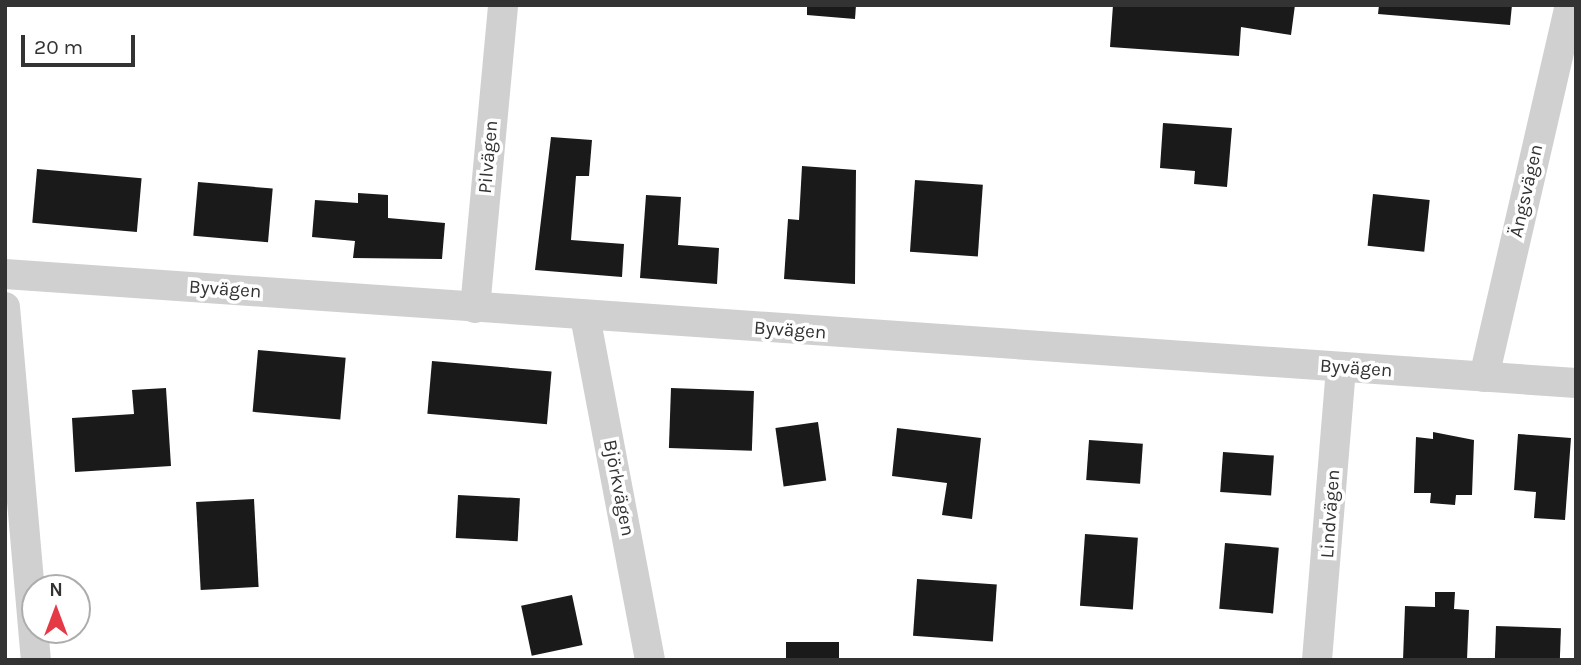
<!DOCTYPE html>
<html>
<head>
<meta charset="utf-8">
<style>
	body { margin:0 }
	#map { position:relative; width:1581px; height:665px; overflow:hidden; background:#fff; font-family:Karla,sans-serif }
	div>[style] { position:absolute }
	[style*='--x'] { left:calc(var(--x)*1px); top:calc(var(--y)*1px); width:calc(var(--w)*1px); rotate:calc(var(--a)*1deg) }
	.building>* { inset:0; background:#1a1a1a; transform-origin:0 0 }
	.minor>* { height:30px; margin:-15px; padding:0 15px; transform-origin:15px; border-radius:15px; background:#d0d0d0 }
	span { translate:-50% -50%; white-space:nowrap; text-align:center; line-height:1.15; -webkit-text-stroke:7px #fff; paint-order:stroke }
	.street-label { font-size:19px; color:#333 }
	.frame { position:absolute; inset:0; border:7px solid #333; pointer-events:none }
	.north { position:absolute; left:21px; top:574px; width:70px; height:70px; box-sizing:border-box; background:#fff; border:2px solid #adadad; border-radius:50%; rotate:0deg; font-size:19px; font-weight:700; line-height:28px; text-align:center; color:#333 }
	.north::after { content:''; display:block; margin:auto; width:24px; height:32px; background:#e63946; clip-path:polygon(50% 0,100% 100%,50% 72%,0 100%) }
	.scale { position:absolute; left:21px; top:35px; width:114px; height:32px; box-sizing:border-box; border:4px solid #333; border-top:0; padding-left:9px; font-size:21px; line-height:24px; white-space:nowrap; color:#333; -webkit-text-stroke:5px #fff; paint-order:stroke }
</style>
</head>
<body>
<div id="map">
	<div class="building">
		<i style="clip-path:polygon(807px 5px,856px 5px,855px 19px,807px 15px)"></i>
		<i style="clip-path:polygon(1113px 5px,1295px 5px,1291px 35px,1241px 27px,1239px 56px,1110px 47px)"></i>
		<i style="clip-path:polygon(1379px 5px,1512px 5px,1510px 25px,1378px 14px)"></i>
		<i style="clip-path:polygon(1163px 123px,1232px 128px,1227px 187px,1194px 184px,1195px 171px,1160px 168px)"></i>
		<i style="clip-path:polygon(551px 137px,592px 140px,589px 176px,576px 176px,571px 240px,624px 244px,622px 277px,535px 270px)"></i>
		<i style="clip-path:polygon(802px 166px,856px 170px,855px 284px,784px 279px,788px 219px,799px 220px)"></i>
		<i style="left:37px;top:169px;width:105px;height:54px;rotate:5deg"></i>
		<i style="left:915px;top:180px;width:68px;height:72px;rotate:4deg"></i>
		<i style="left:198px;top:182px;width:75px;height:54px;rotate:5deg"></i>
		<i style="clip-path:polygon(358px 193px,388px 195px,388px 218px,445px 223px,442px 259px,353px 258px,355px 241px,312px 237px,315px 200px,358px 203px)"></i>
		<i style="left:1373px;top:194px;width:57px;height:52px;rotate:6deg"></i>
		<i style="clip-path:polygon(646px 195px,681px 197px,678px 245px,719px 248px,717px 284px,640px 278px)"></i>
		<i style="left:258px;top:350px;width:88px;height:62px;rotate:5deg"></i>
		<i style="left:432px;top:361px;width:120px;height:53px;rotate:5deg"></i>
		<i style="clip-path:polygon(166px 388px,171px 466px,75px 472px,72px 418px,134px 414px,132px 390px)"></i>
		<i style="left:671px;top:388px;width:83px;height:60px;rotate:2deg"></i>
		<i style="left:818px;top:422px;width:59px;height:43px;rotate:82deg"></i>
		<i style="clip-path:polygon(897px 428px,981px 438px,972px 519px,942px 515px,947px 483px,892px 476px)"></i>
		<i style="clip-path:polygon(1433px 432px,1474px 440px,1472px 495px,1456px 495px,1455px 505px,1430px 503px,1431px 493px,1414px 493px,1416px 437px,1433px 439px)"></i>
		<i style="clip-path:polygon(1518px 434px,1571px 438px,1565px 520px,1534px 518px,1536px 492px,1514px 490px)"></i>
		<i style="left:1089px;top:440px;width:54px;height:40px;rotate:4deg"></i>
		<i style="left:1223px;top:452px;width:51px;height:40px;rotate:4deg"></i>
		<i style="left:458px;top:495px;width:62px;height:43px;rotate:3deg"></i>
		<i style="left:254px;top:499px;width:88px;height:58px;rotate:87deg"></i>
		<i style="left:1085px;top:534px;width:53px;height:72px;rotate:4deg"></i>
		<i style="left:1225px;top:543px;width:54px;height:66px;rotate:5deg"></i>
		<i style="left:917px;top:579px;width:80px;height:57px;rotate:4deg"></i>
		<i style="clip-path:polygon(1435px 592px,1455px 592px,1454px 609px,1469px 610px,1467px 660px,1403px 660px,1405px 606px,1435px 607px)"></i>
		<i style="left:572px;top:595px;width:51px;height:52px;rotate:78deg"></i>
		<i style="left:1496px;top:626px;width:65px;height:34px;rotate:2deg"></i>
		<i style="left:786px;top:642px;width:53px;height:18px"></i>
	</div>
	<div class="minor">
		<i style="--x:5;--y:274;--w:1575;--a:3.97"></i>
		<i style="--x:5;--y:307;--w:354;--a:85"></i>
		<i style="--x:475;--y:308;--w:304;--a:-84.7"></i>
		<i style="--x:585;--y:316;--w:350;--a:79.3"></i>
		<i style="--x:1484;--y:377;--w:382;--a:-77"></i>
		<i style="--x:1317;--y:660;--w:292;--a:-85.3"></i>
	</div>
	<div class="street-label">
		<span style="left:489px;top:157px;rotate:-85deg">Pilvägen</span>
		<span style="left:1527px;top:191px;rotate:-77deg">Ängsvägen</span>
		<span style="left:225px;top:290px;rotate:4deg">Byvägen</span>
		<span style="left:790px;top:331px;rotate:4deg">Byvägen</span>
		<span style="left:1356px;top:369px;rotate:4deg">Byvägen</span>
		<span style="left:618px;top:488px;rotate:79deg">Björkvägen</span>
		<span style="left:1331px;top:514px;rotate:-86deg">Lindvägen</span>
	</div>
	<div class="frame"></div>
	<div class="north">N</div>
	<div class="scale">20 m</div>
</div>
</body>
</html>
